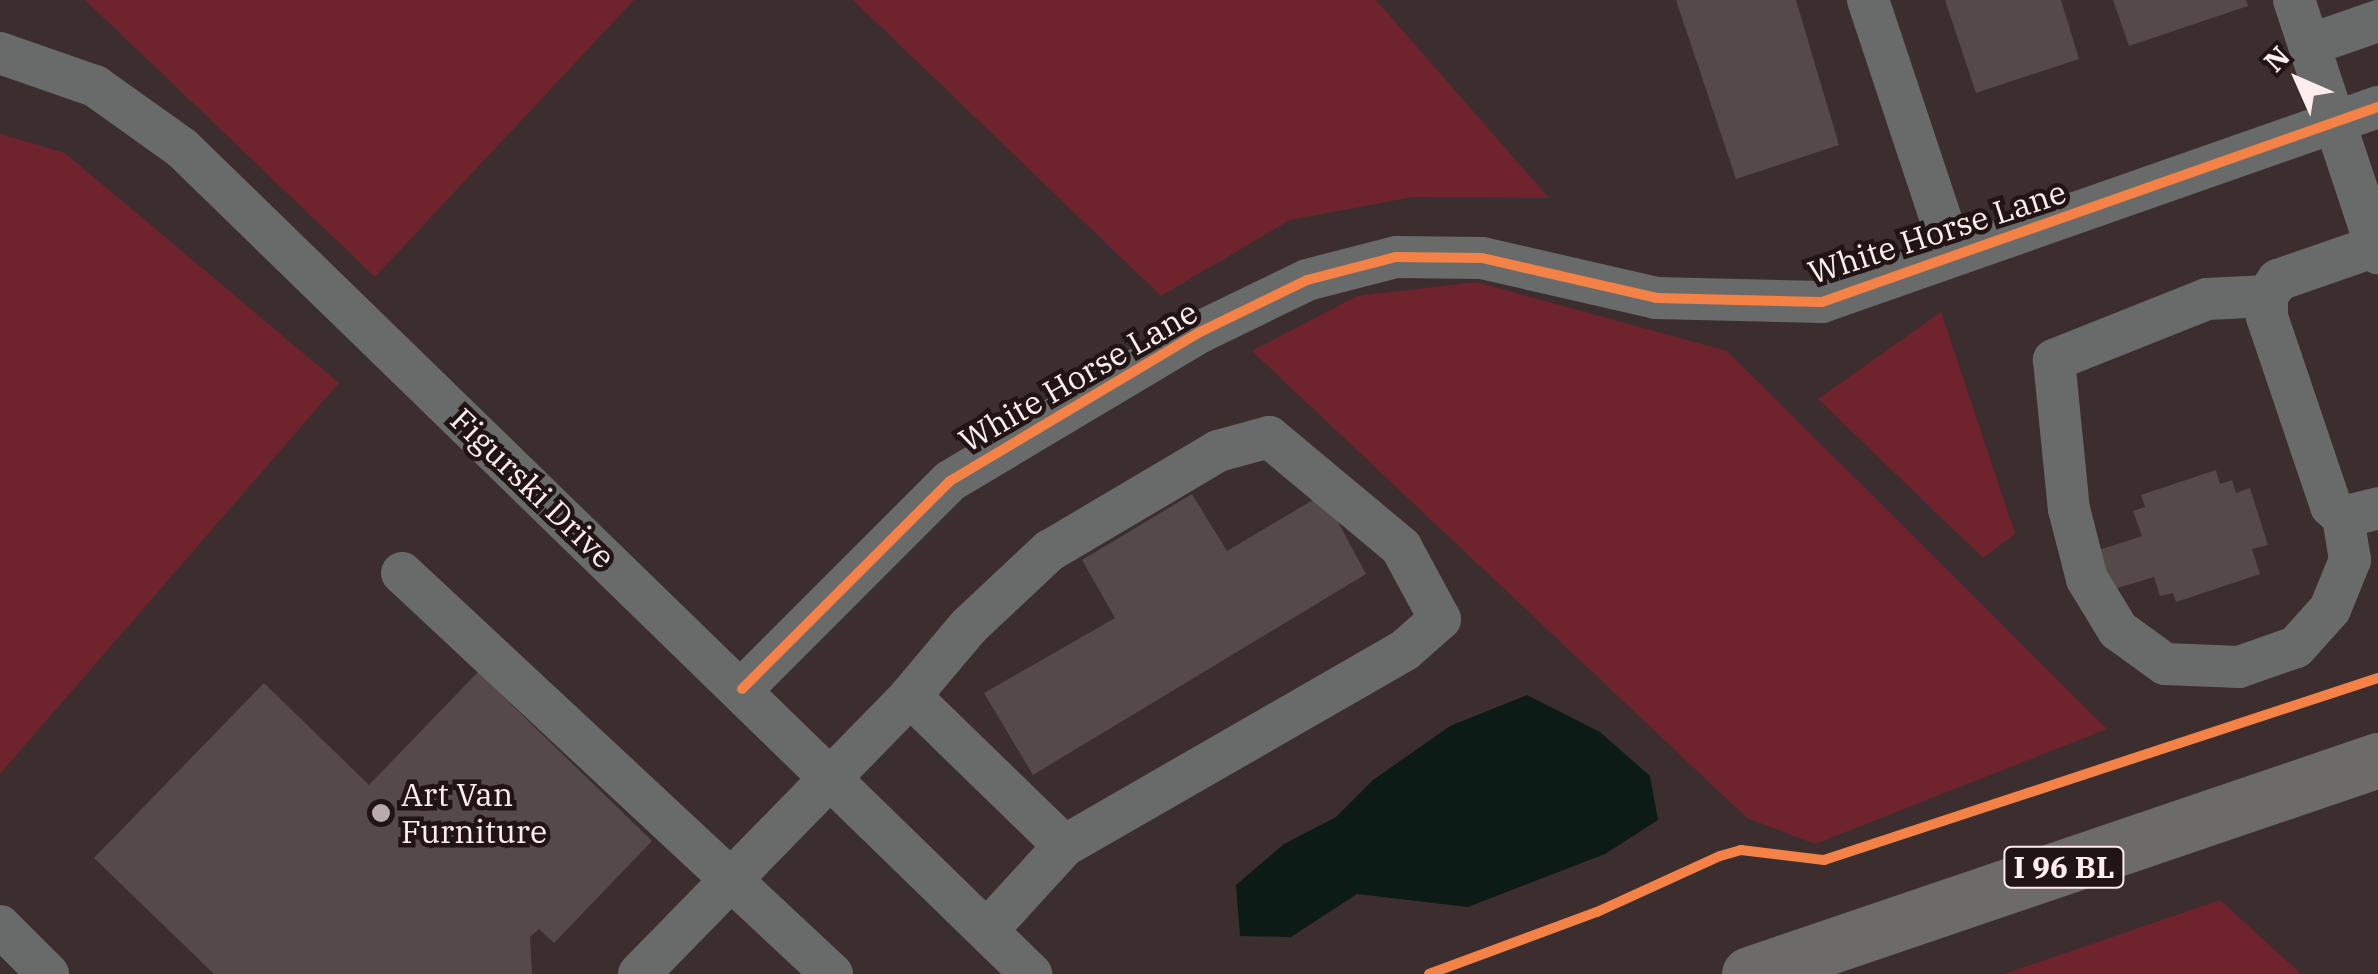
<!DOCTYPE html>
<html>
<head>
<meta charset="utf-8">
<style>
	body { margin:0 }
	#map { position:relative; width:2378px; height:974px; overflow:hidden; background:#3c2e2f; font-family:"IBM Plex Serif",serif }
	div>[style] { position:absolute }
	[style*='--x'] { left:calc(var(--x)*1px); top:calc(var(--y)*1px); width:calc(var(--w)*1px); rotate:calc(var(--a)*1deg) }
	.green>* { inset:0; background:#6e232d }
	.water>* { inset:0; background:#0c1b16 }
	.building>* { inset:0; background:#55494a }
	.minor>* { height:42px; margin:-21px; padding:0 21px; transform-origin:21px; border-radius:21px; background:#696b6a }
	.major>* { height:55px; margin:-27.5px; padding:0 27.5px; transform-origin:27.5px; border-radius:27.5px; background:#6c6b6a }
	.cycleway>* { height:10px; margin:-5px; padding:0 5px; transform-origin:5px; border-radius:5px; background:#f48246 }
	.dots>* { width:28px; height:28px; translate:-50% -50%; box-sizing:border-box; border:5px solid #211415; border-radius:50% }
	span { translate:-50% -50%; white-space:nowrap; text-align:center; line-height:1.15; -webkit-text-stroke:9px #211415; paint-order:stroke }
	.shield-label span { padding:2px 8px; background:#211415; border:2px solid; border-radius:8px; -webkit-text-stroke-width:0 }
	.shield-label { font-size:30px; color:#ffeced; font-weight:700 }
	.street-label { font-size:32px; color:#ffeced }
	.poi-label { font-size:32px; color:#ffeced }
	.left { translate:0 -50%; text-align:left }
	.north { position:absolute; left:2248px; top:30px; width:100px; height:100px; -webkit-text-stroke:8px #211415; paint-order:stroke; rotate:315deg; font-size:28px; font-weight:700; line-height:40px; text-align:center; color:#ffeced }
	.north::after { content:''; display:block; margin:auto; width:35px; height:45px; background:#ffeced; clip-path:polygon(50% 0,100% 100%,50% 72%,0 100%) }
</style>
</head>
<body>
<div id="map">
	<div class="green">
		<i style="clip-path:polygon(85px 0,634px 0,375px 277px)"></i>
		<i style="clip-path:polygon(853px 0,1376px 0,1549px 198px,1413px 197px,1290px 220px,1161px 296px)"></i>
		<i style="clip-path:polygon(0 134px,65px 153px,339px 383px,0 774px)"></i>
		<i style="clip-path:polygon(1476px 282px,1727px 351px,2107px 729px,1815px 844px,1747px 818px,1252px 351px,1357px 296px)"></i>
		<i style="clip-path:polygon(1941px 312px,2015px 534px,1983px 558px,1818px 399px)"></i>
		<i style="clip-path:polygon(2220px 900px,2301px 974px,2004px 974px)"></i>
	</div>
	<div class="water">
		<i style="clip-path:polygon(1527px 695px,1600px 732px,1650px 776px,1658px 820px,1605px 854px,1468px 907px,1357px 894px,1291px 937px,1240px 936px,1236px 885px,1284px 844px,1336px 817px,1373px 780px,1450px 726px)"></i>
	</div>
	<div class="building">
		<i style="clip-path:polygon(1676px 0,1796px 0,1839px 145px,1736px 179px)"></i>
		<i style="clip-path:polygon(1945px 0,2061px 0,2079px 59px,1976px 93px)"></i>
		<i style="clip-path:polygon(2113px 0,2246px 0,2248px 6px,2129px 46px)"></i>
		<i style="clip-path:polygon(2216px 470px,2220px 484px,2232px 480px,2236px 493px,2250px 488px,2268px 545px,2252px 549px,2260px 574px,2176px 602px,2173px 593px,2160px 596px,2154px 577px,2111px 590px,2099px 550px,2142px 536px,2133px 511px,2145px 507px,2141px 495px)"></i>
		<i style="clip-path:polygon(1192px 494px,1227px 551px,1323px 494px,1366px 574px,1033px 775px,984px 693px,1115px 618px,1082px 560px)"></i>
		<i style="clip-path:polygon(478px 672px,652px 841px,554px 943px,539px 929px,530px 937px,532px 974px,214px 974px,94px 858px,264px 683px,369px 785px)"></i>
	</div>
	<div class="minor">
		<i style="--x:1868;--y:0;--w:269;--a:71.6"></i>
		<i style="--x:2294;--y:0;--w:267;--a:71.6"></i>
		<i style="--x:2309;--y:45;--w:73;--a:-19.2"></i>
		<i style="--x:0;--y:53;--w:101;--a:19.2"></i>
		<i style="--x:95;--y:86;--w:107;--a:35.5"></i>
		<i style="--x:182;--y:148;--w:1185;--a:44.21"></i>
		<i style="--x:2376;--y:246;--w:104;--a:160.9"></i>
		<i style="--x:2278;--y:280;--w:19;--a:125"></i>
		<i style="--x:2267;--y:296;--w:21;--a:90"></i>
		<i style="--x:2267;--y:317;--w:200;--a:71.3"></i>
		<i style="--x:2331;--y:506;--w:16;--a:43"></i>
		<i style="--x:2343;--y:517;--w:36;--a:-14"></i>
		<i style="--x:2267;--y:296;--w:60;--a:177.1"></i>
		<i style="--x:2207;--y:299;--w:165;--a:158.3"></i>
		<i style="--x:2054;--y:360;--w:150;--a:84.3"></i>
		<i style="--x:2069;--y:509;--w:72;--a:75.6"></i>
		<i style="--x:2087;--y:579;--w:60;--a:58.7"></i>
		<i style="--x:2118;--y:630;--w:58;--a:35.9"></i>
		<i style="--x:2165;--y:664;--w:74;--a:2.3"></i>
		<i style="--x:2239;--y:667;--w:60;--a:-19.3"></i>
		<i style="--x:2296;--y:647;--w:51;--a:-48.2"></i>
		<i style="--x:2330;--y:609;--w:53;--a:-67.8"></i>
		<i style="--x:2350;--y:560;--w:44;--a:-99.2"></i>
		<i style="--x:402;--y:573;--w:588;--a:43"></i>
		<i style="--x:742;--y:689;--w:294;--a:-45"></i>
		<i style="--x:950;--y:481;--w:291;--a:-30.8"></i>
		<i style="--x:1200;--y:332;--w:119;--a:-25.9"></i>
		<i style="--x:1307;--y:280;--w:92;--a:-14.5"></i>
		<i style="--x:1396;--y:257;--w:86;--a:0.7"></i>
		<i style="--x:1482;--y:258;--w:179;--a:12.9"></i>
		<i style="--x:1656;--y:298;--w:166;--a:1.4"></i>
		<i style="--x:1822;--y:302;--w:589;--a:-19.33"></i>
		<i style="--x:910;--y:696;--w:92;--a:-49.9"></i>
		<i style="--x:969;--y:626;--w:110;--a:-43.2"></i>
		<i style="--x:1049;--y:551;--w:196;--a:-30.6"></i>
		<i style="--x:1218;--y:451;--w:53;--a:-15.4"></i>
		<i style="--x:1269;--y:437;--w:172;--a:39.8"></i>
		<i style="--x:1401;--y:547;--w:82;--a:61.6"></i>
		<i style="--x:1440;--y:619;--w:47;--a:138.5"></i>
		<i style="--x:1405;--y:650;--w:393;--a:150.1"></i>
		<i style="--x:0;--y:926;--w:68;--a:45"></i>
		<i style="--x:639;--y:974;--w:388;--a:-45.7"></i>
		<i style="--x:910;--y:696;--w:215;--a:44.2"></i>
		<i style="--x:1064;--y:846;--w:111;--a:132.4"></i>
	</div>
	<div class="major">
		<i style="--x:1749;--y:974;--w:664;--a:-18.79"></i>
	</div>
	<div class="cycleway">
		<i style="--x:742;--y:689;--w:294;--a:-45"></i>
		<i style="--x:950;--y:481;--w:291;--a:-30.8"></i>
		<i style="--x:1200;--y:332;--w:119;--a:-25.9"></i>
		<i style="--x:1307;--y:280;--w:92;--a:-14.5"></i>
		<i style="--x:1396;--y:257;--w:86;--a:0.7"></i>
		<i style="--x:1482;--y:258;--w:179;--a:12.9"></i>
		<i style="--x:1656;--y:298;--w:166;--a:1.4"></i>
		<i style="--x:1822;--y:302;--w:589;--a:-19.33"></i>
		<i style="--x:1429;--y:974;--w:179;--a:-20.3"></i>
		<i style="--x:1597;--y:912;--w:135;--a:-24.5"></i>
		<i style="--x:1720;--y:856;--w:22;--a:-16"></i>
		<i style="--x:1741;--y:850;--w:84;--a:6.9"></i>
		<i style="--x:1824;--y:860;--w:583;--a:-18.19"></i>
	</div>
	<div class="dots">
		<i style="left:381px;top:813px;background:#baa"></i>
	</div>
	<div class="shield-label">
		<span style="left:2064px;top:867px">I 96 BL</span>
	</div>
	<div class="street-label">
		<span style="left:1937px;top:232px;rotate:-18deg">White Horse Lane</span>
		<span style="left:1078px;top:376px;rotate:-30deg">White Horse Lane</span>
		<span style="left:533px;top:488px;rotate:44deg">Figurski Drive</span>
	</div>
	<div class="poi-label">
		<span class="left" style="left:401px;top:813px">Art Van<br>Furniture</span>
	</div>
	<div class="north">N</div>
</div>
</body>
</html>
